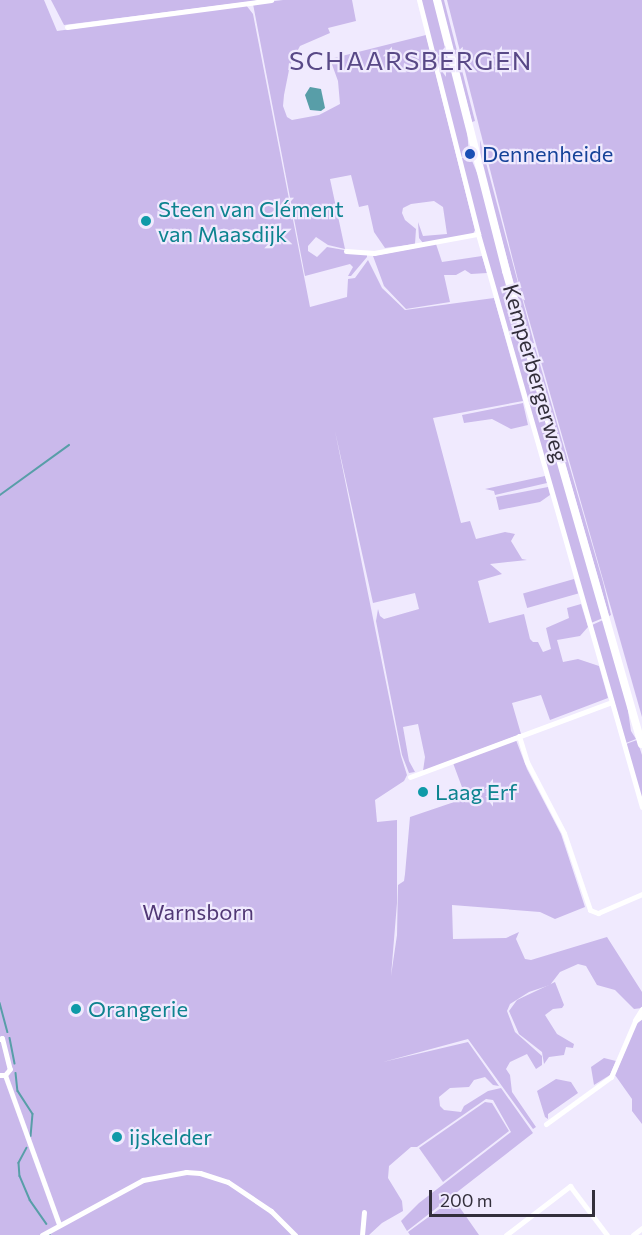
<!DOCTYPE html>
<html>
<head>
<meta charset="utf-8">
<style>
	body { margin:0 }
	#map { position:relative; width:642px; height:1235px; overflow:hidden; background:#f0eafe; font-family:Commissioner,sans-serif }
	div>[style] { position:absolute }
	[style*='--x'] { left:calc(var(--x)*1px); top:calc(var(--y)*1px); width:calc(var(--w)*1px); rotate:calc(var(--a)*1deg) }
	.green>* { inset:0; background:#cab9eb; transform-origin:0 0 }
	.water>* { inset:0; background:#589ea8 }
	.stream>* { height:1.5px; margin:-0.75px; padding:0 0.75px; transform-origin:0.75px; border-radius:0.75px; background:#589ea8 }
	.street>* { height:5px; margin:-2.5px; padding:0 2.5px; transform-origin:2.5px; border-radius:2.5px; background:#fff }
	.secondary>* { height:8px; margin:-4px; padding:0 4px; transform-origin:4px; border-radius:4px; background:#fff }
	.dots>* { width:16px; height:16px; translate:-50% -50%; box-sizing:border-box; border:3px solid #f0eafe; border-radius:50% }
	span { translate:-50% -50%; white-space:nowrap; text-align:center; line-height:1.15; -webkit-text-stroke:4.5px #f0eafe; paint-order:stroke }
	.transit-label { font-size:22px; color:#164399 }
	.left { translate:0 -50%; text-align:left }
	.culture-label { font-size:22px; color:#0d838f }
	.street-label { font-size:22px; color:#332f3b }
	.park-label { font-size:22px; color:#513875 }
	.quarter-label { font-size:26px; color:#594987; letter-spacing:1.5px }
	.scale { position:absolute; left:429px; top:1190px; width:166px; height:27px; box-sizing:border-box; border:3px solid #332f3b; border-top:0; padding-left:8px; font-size:18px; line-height:21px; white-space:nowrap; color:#332f3b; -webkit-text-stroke:4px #f0eafe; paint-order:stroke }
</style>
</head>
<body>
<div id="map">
	<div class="green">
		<i style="clip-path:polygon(0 0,44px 0,57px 31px,246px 5px,253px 14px,310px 307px,347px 297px,348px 279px,355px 278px,368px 260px,382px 288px,405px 310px,494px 298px,523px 401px,433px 418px,461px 523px,470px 521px,476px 539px,505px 532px,515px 534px,511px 541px,522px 559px,527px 560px,490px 564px,502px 574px,478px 581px,489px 623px,524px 614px,530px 639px,533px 642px,538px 642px,543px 652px,551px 649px,546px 628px,569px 618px,567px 608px,581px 604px,588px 627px,580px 636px,557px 640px,563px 662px,578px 659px,599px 666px,608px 698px,550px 720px,541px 695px,512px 703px,521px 734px,423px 771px,425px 757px,418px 724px,403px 727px,409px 761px,415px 772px,409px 773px,402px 755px,376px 621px,378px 609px,380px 616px,384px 619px,419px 609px,415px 593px,373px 603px,335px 431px,401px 756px,407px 775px,404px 781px,375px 800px,377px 822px,397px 820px,397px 903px,391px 976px,397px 935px,398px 885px,404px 881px,405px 874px,410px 817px,466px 798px,453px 763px,516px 740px,527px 769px,561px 834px,585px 907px,555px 919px,540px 912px,452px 905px,453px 939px,506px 938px,519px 932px,516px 939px,525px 959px,531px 960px,607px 937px,642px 992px,642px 1008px,634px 1009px,615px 990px,597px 985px,586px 966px,578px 964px,560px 972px,550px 985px,529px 992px,510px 1004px,507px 1011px,515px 1032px,542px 1056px,542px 1065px,536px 1069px,527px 1054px,510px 1062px,506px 1069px,510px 1075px,512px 1092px,536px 1127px,533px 1129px,468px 1039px,383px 1062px,468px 1042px,499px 1086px,493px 1085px,485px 1077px,474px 1080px,469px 1087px,450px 1088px,439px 1097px,440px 1106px,444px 1110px,461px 1112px,464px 1106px,488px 1091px,501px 1088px,533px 1133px,407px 1231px,401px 1221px,419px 1203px,511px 1132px,493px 1100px,486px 1099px,417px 1147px,411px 1147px,389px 1166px,388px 1178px,402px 1201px,403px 1211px,382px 1223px,369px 1235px,0 1235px)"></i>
		<i style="clip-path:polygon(51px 0,261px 0,64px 25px)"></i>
		<i style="clip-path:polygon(283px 0,352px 0,356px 21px,328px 28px,330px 33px,300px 46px,290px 65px,284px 95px,283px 106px,287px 117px,292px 120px,319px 115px,340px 104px,338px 81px,330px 59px,426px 35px,475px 230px,473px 234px,423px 243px,419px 238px,418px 222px,423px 236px,447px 234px,443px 207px,434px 201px,411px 204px,403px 208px,402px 213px,405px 220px,416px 229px,415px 244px,385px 248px,374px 232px,368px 205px,359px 207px,351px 175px,330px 179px,345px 249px,328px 245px,316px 237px,308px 246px,308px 251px,317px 257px,327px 247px,367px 254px,367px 257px,351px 276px,348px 276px,353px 267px,350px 264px,305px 276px,253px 4px)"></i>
		<i style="clip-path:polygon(421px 0,434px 0,467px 129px,469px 155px,461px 157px)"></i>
		<i style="clip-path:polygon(440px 0,444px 0,475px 121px,472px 122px)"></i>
		<i style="clip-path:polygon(447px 0,642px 0,642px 717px,520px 288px)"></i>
		<i style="clip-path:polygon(480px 140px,534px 343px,530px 344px,481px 162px)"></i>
		<i style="clip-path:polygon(470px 156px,478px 175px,603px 618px,591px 623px,480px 233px,461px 158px)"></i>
		<i style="clip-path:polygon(436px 244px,442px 262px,482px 256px,487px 273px,471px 274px,465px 270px,456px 275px,444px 275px,450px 302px,406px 309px,384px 286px,373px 256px)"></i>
		<i style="clip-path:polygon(535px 347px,603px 582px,611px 615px,609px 616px,532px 348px)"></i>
		<i style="clip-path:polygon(523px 403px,528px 425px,511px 429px,492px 419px,464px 423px,462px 415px)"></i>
		<i style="clip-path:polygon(545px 476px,547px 483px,495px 495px,494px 491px,485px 489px)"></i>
		<i style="clip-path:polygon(548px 487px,550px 495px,540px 502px,499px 510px,496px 497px)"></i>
		<i style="left:574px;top:579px;width:15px;height:53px;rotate:74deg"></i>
		<i style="clip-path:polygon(603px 620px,627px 704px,631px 731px,636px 739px,626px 743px,592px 625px)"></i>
		<i style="clip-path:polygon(637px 740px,642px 755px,642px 800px,626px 744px)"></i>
		<i style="clip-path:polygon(555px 982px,564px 1005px,562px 1008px,553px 1009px,545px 1015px,557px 1034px,574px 1044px,573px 1048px,566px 1047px,564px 1055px,549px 1057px,544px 1064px,542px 1052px,519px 1034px,509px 1011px,517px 1000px)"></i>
		<i style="clip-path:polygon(642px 1018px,642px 1124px,632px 1111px,632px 1099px,615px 1075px,637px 1022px)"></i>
		<i style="clip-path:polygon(604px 1058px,616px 1061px,610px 1075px,594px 1085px,591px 1067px)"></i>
		<i style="clip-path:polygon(556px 1079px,571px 1082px,578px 1093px,548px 1114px,548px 1119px,545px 1117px,537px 1091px)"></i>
		<i style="clip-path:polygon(485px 1102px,492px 1103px,509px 1131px,443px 1182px,419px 1148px)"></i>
		<i style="clip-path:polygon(449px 1202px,453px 1209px,458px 1205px,479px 1235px,410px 1235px,408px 1232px)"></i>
	</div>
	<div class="water">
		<i style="clip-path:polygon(310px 87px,321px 89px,325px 108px,321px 111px,310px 110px,305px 95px)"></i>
	</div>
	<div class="stream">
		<i style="--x:0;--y:495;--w:85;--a:-35.9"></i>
		<i style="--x:0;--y:1003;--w:30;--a:75"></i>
		<i style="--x:10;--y:1038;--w:26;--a:79"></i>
		<i style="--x:16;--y:1073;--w:18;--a:84"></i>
		<i style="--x:18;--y:1091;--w:27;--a:57"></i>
		<i style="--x:33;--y:1114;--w:22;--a:95"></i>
		<i style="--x:27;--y:1148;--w:17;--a:118"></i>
		<i style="--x:19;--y:1163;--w:13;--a:86"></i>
		<i style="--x:20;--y:1176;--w:26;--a:67"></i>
		<i style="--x:30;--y:1200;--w:29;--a:55"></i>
		<i style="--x:50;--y:1234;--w:1;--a:90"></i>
	</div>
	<div class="street">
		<i style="--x:419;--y:0;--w:241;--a:75.8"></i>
		<i style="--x:478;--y:234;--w:596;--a:74.03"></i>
		<i style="--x:67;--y:27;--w:206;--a:-7.5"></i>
		<i style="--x:346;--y:251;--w:28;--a:4"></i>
		<i style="--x:374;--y:253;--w:106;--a:-10.4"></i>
		<i style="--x:519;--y:736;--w:27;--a:73"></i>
		<i style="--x:527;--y:762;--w:80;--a:62.5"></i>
		<i style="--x:564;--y:833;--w:81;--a:71.3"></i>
		<i style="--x:590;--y:910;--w:9;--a:21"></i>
		<i style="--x:598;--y:913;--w:48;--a:-23.4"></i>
		<i style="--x:410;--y:777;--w:215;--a:-20.4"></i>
		<i style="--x:635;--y:1020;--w:13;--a:-58"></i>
		<i style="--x:0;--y:1039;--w:2;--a:-27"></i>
		<i style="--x:2;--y:1038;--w:32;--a:76"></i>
		<i style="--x:10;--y:1069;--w:8;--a:130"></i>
		<i style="--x:5;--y:1075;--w:5;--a:180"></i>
		<i style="--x:5;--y:1075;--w:158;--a:70.1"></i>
		<i style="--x:546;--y:1124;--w:80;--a:-35.9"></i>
		<i style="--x:611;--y:1077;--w:61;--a:-66.8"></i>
		<i style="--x:635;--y:1021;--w:9;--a:-36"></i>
		<i style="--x:42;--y:1235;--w:115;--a:-28.6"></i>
		<i style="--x:143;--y:1180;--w:44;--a:-10.5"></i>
		<i style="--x:186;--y:1172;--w:14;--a:4"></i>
		<i style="--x:200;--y:1173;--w:29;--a:18"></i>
		<i style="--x:228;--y:1182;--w:52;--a:34"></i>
		<i style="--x:271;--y:1211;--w:34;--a:45"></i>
		<i style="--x:362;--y:1235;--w:23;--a:-85"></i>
		<i style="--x:506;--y:1235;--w:81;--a:-37.4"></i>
		<i style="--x:570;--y:1186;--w:61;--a:52.9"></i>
		<i style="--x:633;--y:1235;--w:11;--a:-38"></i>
	</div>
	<div class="secondary">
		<i style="--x:437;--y:0;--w:280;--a:75.7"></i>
		<i style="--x:506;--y:271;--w:492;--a:74"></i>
	</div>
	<div class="dots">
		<i style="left:470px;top:154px;background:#1a4fb4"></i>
		<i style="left:146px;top:221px;background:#0f9aa8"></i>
		<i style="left:423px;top:792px;background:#0f9aa8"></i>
		<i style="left:76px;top:1009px;background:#0f9aa8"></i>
		<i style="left:117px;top:1137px;background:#0f9aa8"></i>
	</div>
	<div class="transit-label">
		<span class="left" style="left:482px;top:154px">Dennenheide</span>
	</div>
	<div class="culture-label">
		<span class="left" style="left:158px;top:221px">Steen van Clément<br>van Maasdijk</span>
		<span class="left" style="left:435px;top:792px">Laag Erf</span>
		<span class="left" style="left:88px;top:1009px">Orangerie</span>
		<span class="left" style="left:129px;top:1137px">ijskelder</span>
	</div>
	<div class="street-label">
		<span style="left:536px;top:373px;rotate:74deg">Kemperbergerweg</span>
	</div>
	<div class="park-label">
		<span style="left:198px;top:912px">Warnsborn</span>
	</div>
	<div class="quarter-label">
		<span style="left:411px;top:60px">SCHAARSBERGEN</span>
	</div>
	<div class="scale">200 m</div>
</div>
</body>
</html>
